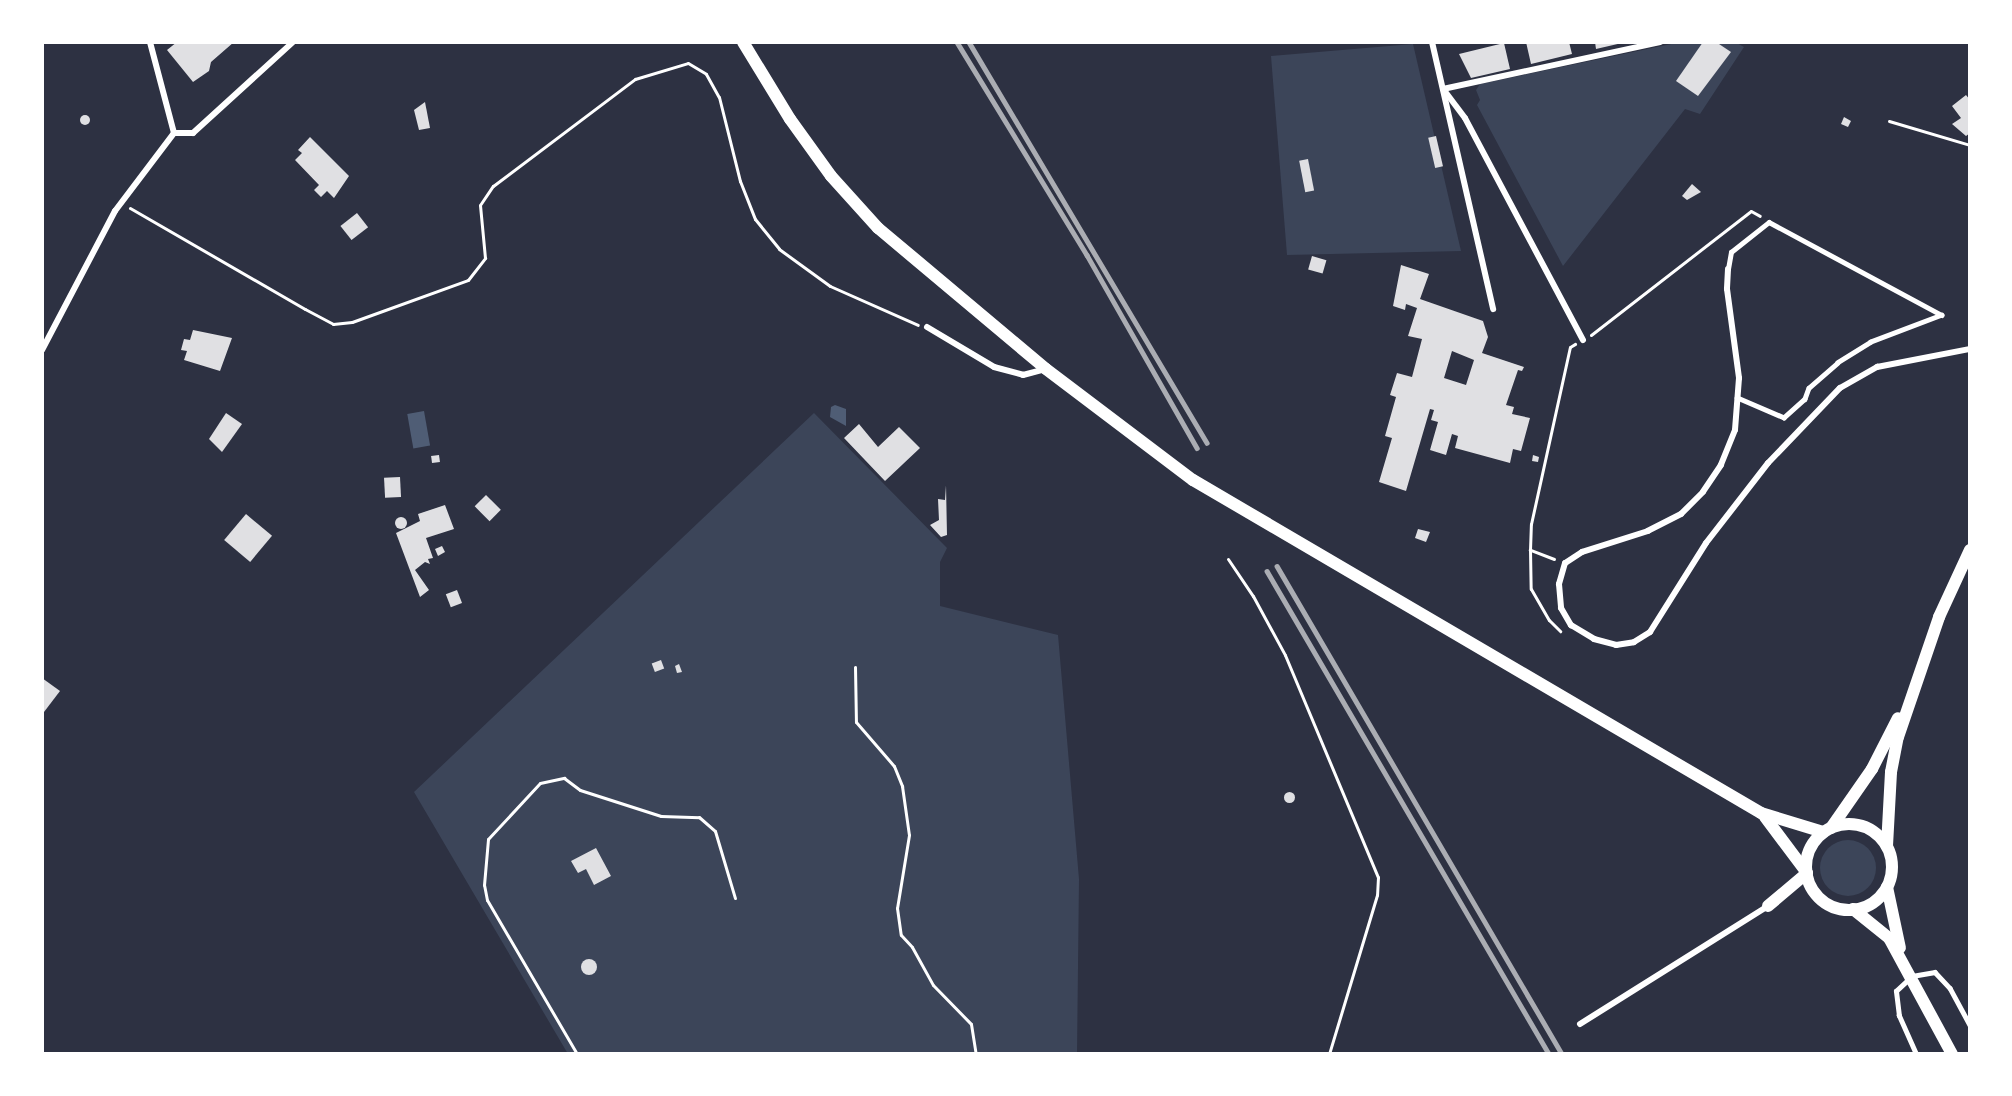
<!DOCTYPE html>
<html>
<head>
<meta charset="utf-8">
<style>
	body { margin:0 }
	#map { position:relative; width:2012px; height:1096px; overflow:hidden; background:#2d3142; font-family:"Open Sans",sans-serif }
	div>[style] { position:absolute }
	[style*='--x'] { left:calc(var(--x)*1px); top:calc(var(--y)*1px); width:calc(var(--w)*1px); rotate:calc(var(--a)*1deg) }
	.green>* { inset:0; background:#3c4559 }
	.round { border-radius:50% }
	.water>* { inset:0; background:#4f5d75; transform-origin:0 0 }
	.building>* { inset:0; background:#e0e0e3; transform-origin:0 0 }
	.path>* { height:3px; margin:-1.5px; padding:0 1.5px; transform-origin:1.5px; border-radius:1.5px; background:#fff }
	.service>* { height:4.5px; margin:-2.25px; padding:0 2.25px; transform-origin:2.25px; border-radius:2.25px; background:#fff }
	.minor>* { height:6px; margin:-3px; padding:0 3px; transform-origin:3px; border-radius:3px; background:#fff }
	.secondary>* { height:12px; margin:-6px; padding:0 6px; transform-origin:6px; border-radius:6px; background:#fff }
	.secondary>.ring { margin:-6px; padding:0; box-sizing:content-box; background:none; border:12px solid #fff; border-radius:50% }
	.rail>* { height:4.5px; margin:-2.25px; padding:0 2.25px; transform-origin:2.25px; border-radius:2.25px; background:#abadb3 }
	span { translate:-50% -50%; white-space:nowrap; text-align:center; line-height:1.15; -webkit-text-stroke:6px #fff; paint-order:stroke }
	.frame { position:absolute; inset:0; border:44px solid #fff; pointer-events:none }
</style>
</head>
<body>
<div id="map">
	<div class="green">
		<i style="clip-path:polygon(1681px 42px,1735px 42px,1744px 47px,1700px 114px,1685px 109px,1563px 266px,1477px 105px,1480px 100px,1476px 90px,1480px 84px)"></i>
		<i style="clip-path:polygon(1413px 44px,1461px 251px,1287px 255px,1271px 56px)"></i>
		<i style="clip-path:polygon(814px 413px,947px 548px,940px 562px,940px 606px,1058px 635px,1079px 879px,1077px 1054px,568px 1054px,414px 792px)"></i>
		<i class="round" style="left:1820px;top:840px;width:56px;height:56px"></i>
	</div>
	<div class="water">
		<i style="clip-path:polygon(835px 405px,846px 409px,846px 426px,830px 417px,831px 407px)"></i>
		<i style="left:424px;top:411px;width:35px;height:17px;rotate:80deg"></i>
	</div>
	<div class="building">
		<i style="clip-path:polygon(177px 42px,234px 42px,211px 62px,209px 71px,193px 82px,167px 50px)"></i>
		<i style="clip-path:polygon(1526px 42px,1569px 42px,1572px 54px,1531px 64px)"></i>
		<i style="clip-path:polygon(1595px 42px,1622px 42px,1622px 43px,1596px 49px)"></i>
		<i style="clip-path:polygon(1703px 42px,1716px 42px,1731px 52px,1698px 96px,1676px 81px)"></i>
		<i style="clip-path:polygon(1504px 43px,1510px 69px,1471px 78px,1459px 54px)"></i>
		<i style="clip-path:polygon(1966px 95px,1970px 100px,1970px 133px,1966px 136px,1952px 124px,1961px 118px,1952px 106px)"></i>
		<i style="clip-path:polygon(425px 102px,430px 128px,419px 130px,414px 110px)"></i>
		<i class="round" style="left:80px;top:115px;width:10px;height:10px"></i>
		<i style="clip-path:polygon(1844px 117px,1851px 121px,1848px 127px,1841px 124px)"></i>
		<i style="left:1436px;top:136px;width:31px;height:8px;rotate:77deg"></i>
		<i style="clip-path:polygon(310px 137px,349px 176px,334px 198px,327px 191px,321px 197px,314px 190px,319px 185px,295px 160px,302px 153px,298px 150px)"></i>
		<i style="left:1308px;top:159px;width:32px;height:9px;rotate:79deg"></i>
		<i style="clip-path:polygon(1692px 184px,1701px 192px,1687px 200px,1682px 196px)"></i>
		<i style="left:357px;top:213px;width:18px;height:21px;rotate:52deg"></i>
		<i style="left:1312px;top:256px;width:15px;height:14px;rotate:16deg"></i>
		<i style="clip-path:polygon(evenodd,1401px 265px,1429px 274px,1420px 299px,1483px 321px,1488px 337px,1482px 353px,1524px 367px,1522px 371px,1518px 370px,1506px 405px,1514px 407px,1512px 414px,1530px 418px,1521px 451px,1513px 449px,1510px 463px,1455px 448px,1458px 436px,1452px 434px,1446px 455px,1430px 450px,1438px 422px,1431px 420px,1434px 410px,1430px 409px,1406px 491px,1379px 482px,1392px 438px,1385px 436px,1396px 397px,1390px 395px,1397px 373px,1412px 377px,1422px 339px,1408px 336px,1417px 308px,1406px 304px,1405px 310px,1393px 306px,1401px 265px,1452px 351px,1474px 360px,1466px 385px,1444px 378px,1452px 351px)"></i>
		<i style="clip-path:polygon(193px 330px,232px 338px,220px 371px,184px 360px,187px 351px,181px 350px,184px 339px,190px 340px)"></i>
		<i style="clip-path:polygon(226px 413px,242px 424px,222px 452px,209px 439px)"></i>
		<i style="clip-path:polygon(859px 424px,878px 447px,899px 427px,920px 448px,885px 481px,844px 438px)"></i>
		<i style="left:439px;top:455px;width:7px;height:8px;rotate:82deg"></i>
		<i style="clip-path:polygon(1533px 455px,1539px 457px,1538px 462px,1532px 461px)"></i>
		<i style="left:400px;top:477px;width:20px;height:16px;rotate:87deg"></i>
		<i style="clip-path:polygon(946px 485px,947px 535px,941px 537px,930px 525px,939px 520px,938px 499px,945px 500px)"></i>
		<i style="left:486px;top:495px;width:21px;height:16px;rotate:45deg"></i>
		<i style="clip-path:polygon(445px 505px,454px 529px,426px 538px,433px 558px,428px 559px,430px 564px,425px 562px,415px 570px,429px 590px,420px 597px,396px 533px,420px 521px,418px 514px)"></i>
		<i style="left:246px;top:514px;width:34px;height:34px;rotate:40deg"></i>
		<i class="round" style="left:395px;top:517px;width:12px;height:12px"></i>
		<i style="clip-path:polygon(1418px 529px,1430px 532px,1426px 542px,1415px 538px)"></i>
		<i style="clip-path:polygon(442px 546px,445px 552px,438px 556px,435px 549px)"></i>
		<i style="left:457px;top:590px;width:14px;height:12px;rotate:69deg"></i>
		<i style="left:661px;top:660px;width:9px;height:10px;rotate:69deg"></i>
		<i style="clip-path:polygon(679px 664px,682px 672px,677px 673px,675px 666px)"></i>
		<i style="clip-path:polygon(42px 678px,60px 691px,44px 712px,42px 711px)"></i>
		<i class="round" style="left:1283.5px;top:791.5px;width:11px;height:11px"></i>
		<i style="clip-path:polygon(596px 848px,611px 876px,594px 885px,586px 869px,578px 873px,571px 861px)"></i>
		<i class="round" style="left:581px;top:959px;width:16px;height:16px"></i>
	</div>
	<div class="path">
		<i style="--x:1889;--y:121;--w:84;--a:16.5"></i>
		<i style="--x:130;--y:208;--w:202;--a:30"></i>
		<i style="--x:305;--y:309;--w:32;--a:28"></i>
		<i style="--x:333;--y:324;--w:19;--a:-6"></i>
		<i style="--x:352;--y:322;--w:123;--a:-19.9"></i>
		<i style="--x:468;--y:280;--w:28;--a:-52"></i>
		<i style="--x:485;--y:258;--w:53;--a:-95.4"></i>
		<i style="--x:480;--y:205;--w:23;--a:-56"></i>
		<i style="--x:493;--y:186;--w:178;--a:-37"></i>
		<i style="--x:635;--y:79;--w:55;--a:-16.8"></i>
		<i style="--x:688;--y:63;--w:21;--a:31"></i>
		<i style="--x:706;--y:74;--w:26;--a:61"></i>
		<i style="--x:719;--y:97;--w:87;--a:76"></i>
		<i style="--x:740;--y:181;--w:41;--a:68.5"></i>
		<i style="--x:755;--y:219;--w:38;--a:51"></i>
		<i style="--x:779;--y:249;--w:63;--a:36"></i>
		<i style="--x:830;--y:286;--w:96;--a:23.9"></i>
		<i style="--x:1591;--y:335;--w:202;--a:-37.8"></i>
		<i style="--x:1751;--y:211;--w:10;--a:29"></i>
		<i style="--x:1530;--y:550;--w:39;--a:89"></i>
		<i style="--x:1531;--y:589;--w:36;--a:60"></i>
		<i style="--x:1549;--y:620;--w:16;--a:45"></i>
		<i style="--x:1228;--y:559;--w:45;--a:56"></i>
		<i style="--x:1253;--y:596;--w:67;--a:61.5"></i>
		<i style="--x:1285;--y:655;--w:241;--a:67.3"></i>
		<i style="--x:1378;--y:877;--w:18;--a:93"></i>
		<i style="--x:1377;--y:895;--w:166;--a:106.8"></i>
		<i style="--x:1554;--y:559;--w:26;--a:-159"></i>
		<i style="--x:1530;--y:550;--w:26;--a:-88"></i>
		<i style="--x:1531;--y:524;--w:181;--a:-77.6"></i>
		<i style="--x:1570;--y:347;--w:6;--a:-31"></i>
		<i style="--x:855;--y:667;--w:55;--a:89"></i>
		<i style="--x:856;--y:722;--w:58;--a:49.2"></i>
		<i style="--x:894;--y:766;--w:22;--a:68"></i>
		<i style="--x:902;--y:786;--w:49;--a:81.9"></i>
		<i style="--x:909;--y:835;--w:74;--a:99.3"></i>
		<i style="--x:897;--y:908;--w:27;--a:82"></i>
		<i style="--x:901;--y:935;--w:16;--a:47"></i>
		<i style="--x:912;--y:947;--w:43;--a:61.1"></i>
		<i style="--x:933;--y:985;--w:54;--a:45.7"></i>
		<i style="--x:971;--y:1024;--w:30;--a:81"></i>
		<i style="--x:577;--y:1054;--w:178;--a:-120.3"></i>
		<i style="--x:487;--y:900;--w:15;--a:-101"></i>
		<i style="--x:484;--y:885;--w:46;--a:-85"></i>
		<i style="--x:488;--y:839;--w:76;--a:-47.1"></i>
		<i style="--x:540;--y:783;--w:25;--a:-12"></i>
		<i style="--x:564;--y:778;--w:20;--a:37"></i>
		<i style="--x:580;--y:790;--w:85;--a:17.8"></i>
		<i style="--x:661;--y:816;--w:38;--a:2"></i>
		<i style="--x:699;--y:817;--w:21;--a:41"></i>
		<i style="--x:715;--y:831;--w:70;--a:73.4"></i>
	</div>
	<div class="service">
		<i style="--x:1728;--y:269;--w:17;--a:-80"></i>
		<i style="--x:1731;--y:252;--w:48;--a:-38.3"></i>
		<i style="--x:1769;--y:222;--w:196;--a:28.3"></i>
		<i style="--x:1942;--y:315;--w:76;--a:159.2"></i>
		<i style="--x:1871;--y:342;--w:39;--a:148"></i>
		<i style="--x:1838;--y:363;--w:38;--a:139"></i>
		<i style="--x:1809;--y:388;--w:12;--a:110"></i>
		<i style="--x:1805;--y:399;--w:28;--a:138"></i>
		<i style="--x:1784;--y:418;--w:51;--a:-156.9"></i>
		<i style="--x:1916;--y:1054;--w:42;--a:-114.1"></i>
		<i style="--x:1899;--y:1016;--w:25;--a:-97"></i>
		<i style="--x:1896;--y:991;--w:22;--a:-43"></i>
		<i style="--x:1912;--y:976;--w:23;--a:-10"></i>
		<i style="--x:1935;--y:972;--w:22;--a:47"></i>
		<i style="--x:1950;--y:988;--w:42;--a:61.6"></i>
	</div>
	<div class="minor">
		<i style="--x:1432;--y:42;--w:274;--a:77.1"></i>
		<i style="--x:174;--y:133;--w:19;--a:0"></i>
		<i style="--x:193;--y:133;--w:135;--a:-42.3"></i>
		<i style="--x:1728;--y:269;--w:20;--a:93"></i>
		<i style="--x:1727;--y:289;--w:90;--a:82.3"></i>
		<i style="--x:1739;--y:378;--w:52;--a:94.4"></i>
		<i style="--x:1735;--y:430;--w:38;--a:112"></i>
		<i style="--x:1721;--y:465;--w:32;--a:124"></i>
		<i style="--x:1703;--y:492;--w:31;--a:135"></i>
		<i style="--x:1681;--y:514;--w:37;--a:153"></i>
		<i style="--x:1648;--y:531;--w:69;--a:162.3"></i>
		<i style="--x:1582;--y:552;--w:20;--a:147"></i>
		<i style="--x:1565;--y:563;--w:22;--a:106"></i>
		<i style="--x:1559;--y:584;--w:24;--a:85"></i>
		<i style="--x:1561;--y:608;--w:20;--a:60"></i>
		<i style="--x:1571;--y:625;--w:27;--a:31"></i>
		<i style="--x:1594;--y:639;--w:23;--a:15"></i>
		<i style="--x:1616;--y:645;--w:18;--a:-9"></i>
		<i style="--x:1634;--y:642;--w:19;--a:-32"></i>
		<i style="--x:1650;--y:632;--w:105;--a:-57.8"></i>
		<i style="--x:1706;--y:543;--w:101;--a:-52.2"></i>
		<i style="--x:1768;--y:463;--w:104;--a:-46.2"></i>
		<i style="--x:1840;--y:388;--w:43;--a:-29.6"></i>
		<i style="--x:1877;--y:367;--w:95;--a:-11"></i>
		<i style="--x:927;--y:327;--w:78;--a:30.8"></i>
		<i style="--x:994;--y:367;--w:30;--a:15"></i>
		<i style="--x:1023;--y:375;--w:23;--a:-15"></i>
		<i style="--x:1583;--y:340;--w:251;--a:-118"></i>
		<i style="--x:1465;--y:118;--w:36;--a:-127"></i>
		<i style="--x:1443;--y:89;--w:222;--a:-12.2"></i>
		<i style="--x:42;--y:350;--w:157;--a:-62.3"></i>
		<i style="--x:115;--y:211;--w:98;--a:-52.9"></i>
		<i style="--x:174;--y:133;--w:94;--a:-104.8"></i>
		<i style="--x:1580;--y:1024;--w:222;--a:-32.1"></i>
	</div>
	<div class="secondary">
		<i style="--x:743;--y:42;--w:90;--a:58.6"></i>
		<i style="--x:790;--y:119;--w:70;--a:54.3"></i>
		<i style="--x:831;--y:176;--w:70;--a:47.9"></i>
		<i style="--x:878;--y:228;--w:219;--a:40"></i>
		<i style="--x:1046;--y:369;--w:184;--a:37.1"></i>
		<i style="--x:1193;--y:480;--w:658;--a:30.38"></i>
		<i style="--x:1761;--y:813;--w:65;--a:17"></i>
		<i style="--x:1765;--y:817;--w:70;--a:53.1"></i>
		<i style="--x:1807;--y:873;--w:51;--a:139.8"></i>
		<i class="ring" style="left:1806px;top:824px;width:74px;height:74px"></i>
		<i style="--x:1831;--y:828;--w:72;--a:-55.2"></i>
		<i style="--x:1872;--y:769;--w:57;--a:-63"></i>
		<i style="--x:1887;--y:846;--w:74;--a:-86.9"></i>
		<i style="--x:1891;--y:772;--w:36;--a:-79"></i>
		<i style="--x:1898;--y:737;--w:127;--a:-71.1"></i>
		<i style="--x:1939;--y:617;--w:74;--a:-65.2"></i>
		<i style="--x:1887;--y:887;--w:62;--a:78"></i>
		<i style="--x:1853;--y:909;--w:46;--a:38.9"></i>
		<i style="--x:1889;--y:938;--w:132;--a:61.5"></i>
	</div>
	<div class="rail">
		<i style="--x:957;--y:42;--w:250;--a:58.6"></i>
		<i style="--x:1087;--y:255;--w:222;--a:60.3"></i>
		<i style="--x:969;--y:42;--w:466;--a:59.3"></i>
		<i style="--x:1277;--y:566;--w:565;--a:59.71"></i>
		<i style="--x:1267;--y:571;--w:559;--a:59.72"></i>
	</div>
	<div class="frame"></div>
</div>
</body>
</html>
